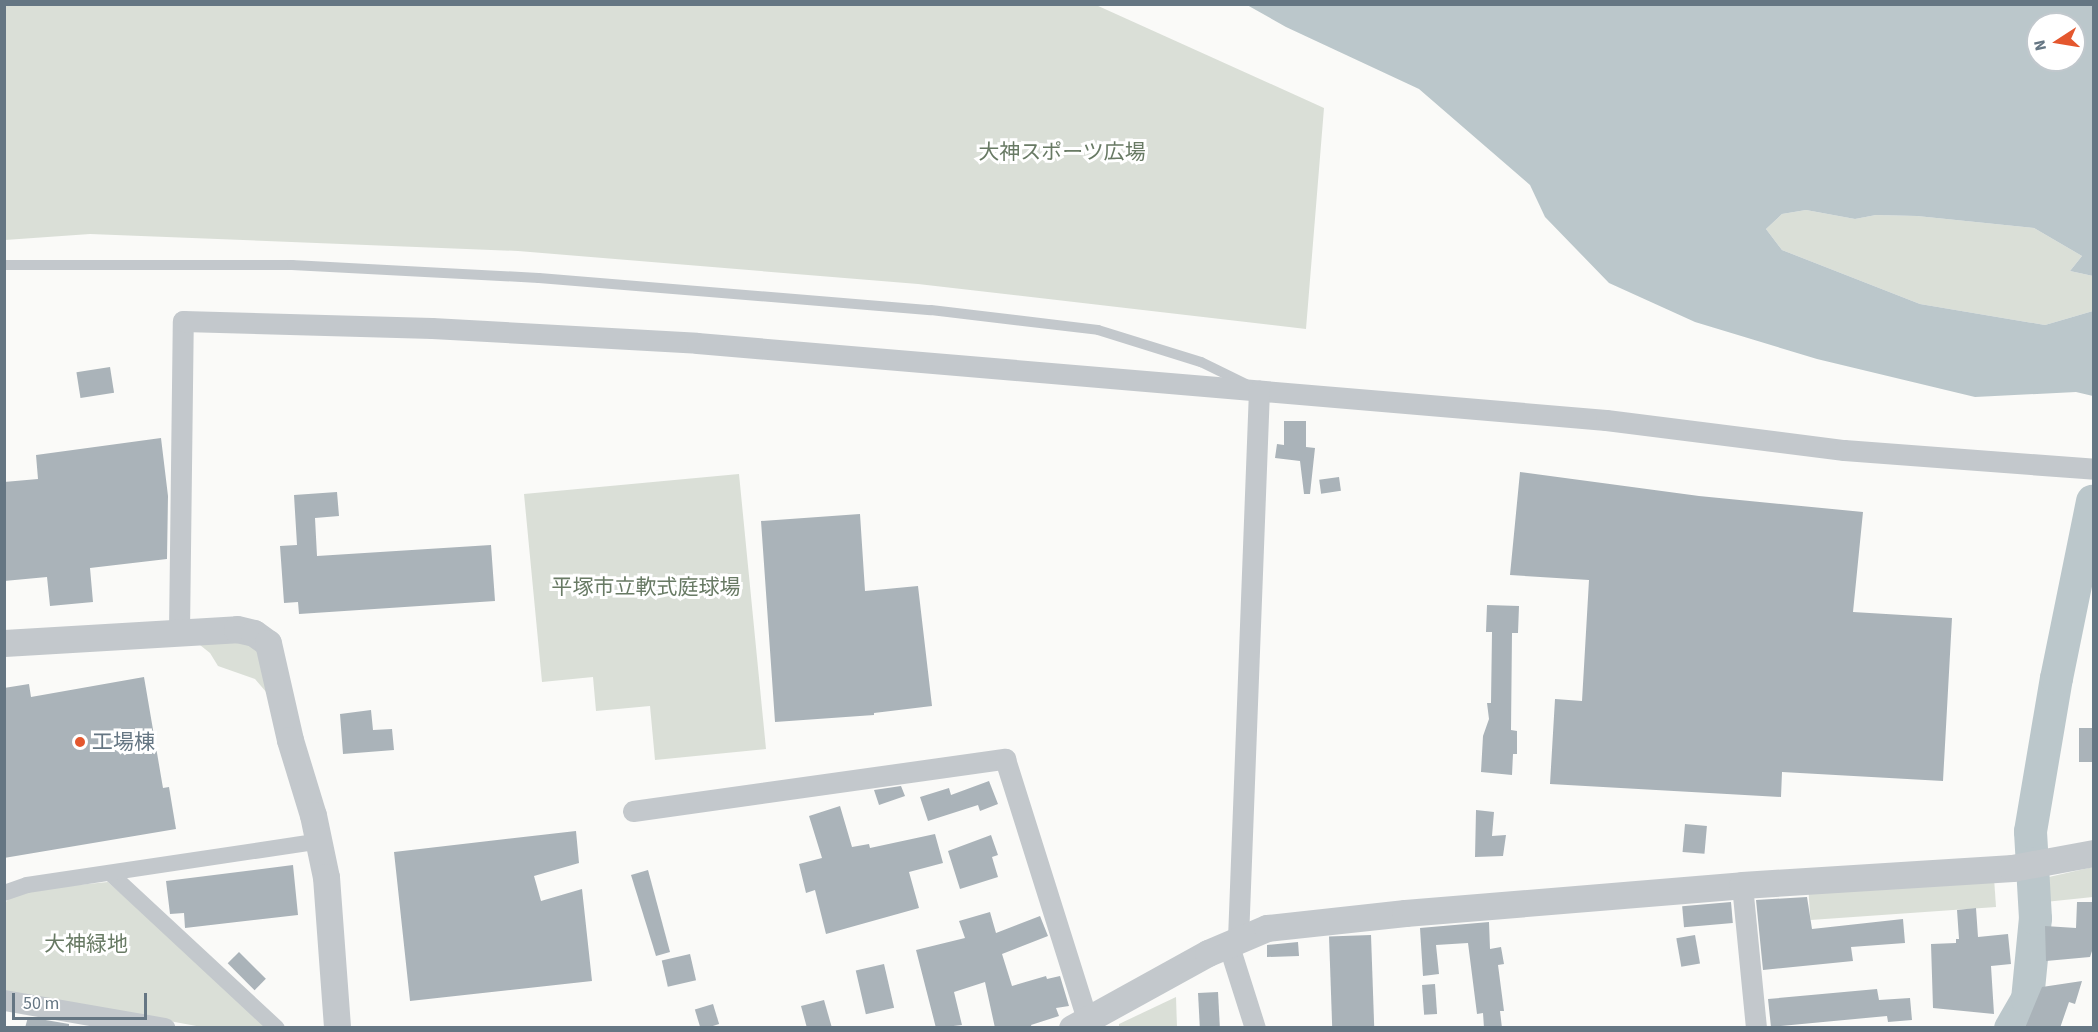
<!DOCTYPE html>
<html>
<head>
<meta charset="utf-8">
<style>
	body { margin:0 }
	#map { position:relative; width:2098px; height:1032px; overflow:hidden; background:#fafaf8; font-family:"Source Sans 3","Noto Sans JP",sans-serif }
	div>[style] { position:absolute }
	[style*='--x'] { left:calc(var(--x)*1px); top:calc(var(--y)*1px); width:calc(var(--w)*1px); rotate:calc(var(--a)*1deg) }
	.green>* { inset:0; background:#dadfd7; transform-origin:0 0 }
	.water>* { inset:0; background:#bbc7cb }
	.river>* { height:33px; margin:-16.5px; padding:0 16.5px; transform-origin:16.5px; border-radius:16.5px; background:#bbc7cb }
	.building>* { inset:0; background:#aab3b9; transform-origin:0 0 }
	.service>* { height:10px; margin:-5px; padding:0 5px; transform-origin:5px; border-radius:5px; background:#c3c8cc }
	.pedestrian>* { height:16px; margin:-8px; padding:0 8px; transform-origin:8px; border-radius:8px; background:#c3c8cc }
	.minor>* { height:21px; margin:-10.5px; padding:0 10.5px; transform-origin:10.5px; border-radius:10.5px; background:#c3c8cc }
	.tertiary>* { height:27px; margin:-13.5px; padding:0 13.5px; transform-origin:13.5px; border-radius:13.5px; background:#c3c8cc }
	.dots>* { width:16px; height:16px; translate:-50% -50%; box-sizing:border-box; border:3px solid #fff; border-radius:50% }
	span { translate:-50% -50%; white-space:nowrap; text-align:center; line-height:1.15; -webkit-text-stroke:6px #fff; paint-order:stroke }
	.park-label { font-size:21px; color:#687a64 }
	.poi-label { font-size:21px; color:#657683 }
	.left { translate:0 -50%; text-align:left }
	.frame { position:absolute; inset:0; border:6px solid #657683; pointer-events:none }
	.north { position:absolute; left:2026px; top:12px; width:60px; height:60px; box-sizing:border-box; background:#fff; border:2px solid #c1c8cd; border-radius:50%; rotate:258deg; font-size:16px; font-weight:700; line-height:24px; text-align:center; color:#657683 }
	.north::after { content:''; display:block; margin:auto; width:21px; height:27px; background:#e4572e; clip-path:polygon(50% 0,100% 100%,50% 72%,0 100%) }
	.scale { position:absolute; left:12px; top:993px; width:135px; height:27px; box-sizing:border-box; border:3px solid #657683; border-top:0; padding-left:8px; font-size:18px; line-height:21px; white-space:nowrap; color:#657683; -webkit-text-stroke:4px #fff; paint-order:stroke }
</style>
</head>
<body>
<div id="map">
	<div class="green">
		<i style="clip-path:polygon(5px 4px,1096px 5px,1324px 108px,1306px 329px,918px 284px,518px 251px,90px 234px,5px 240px)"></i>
		<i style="clip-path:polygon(1806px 210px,1855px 219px,1876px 215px,1917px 216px,2034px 228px,2082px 256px,2070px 271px,2093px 276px,2093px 311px,2045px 325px,1920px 304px,1782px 250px,1766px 229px,1782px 214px)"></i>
		<i style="clip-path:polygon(739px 474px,766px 749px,655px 760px,650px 706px,596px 711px,593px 677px,542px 682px,524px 494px)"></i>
		<i style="clip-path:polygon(195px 641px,255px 643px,267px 693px,255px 679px,218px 666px,210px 653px)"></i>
		<i style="clip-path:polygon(2093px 867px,2093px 897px,2045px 902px,2040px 879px)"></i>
		<i style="left:1994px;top:878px;width:29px;height:186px;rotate:86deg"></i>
		<i style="clip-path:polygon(108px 882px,271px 1027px,202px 1027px,5px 991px,4px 904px,16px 891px)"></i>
		<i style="clip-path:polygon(1176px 997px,1177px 1027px,1119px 1027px,1119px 1024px)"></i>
	</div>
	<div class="water">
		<i style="clip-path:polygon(evenodd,1247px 5px,2093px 5px,2093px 276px,2070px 271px,2082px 256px,2034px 228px,1917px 216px,1876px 215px,1855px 219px,1806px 210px,1782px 214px,1766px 229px,1782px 250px,1920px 304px,2045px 325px,2093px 311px,2093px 396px,2076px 392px,1975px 397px,1817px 359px,1695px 322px,1609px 283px,1545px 217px,1530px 185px,1419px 89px,1286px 27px,1247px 5px,2038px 24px,2074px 24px,2074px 60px,2038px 60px,2038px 24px)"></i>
	</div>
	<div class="river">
		<i style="--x:2010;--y:1028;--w:34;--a:-60"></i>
		<i style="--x:2027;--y:999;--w:81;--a:-84.4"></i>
		<i style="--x:2035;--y:918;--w:87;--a:-93.3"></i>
		<i style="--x:2030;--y:831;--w:155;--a:-80.4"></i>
		<i style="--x:2056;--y:678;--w:181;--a:-78.5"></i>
	</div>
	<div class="building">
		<i style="left:110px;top:367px;width:26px;height:34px;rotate:81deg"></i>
		<i style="clip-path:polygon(1284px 421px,1306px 421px,1306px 447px,1315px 448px,1310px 494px,1304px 494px,1300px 461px,1275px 458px,1277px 444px,1284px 445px)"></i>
		<i style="clip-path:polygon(161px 438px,168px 496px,167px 559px,90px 568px,93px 602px,50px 606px,47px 577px,4px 581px,4px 482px,38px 479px,36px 455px)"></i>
		<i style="clip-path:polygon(1520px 472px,1699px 496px,1863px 512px,1853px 612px,1952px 618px,1943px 781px,1782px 772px,1781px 797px,1550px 784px,1555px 699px,1582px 701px,1589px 580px,1510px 575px)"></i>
		<i style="left:1339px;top:477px;width:14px;height:20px;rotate:82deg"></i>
		<i style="clip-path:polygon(337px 492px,339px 516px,315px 518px,317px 556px,491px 545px,495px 601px,299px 614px,298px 602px,284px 603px,280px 546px,297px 545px,294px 495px)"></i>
		<i style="clip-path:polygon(860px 514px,865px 591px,918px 586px,932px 706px,874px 713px,874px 715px,775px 722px,761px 521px)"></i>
		<i style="clip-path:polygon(1487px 605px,1519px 606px,1518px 633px,1512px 633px,1511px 730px,1517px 731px,1517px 754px,1513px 754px,1512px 775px,1481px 772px,1483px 736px,1489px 719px,1487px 703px,1491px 703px,1492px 632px,1486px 632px)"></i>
		<i style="clip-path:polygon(144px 677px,163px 788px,169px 787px,176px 829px,4px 858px,4px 688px,29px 684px,31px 697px)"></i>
		<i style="clip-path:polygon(371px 710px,373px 730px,392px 729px,394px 750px,343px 754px,340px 714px)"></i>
		<i style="left:2079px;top:728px;width:15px;height:34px"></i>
		<i style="clip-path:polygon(989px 781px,998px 804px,980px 811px,978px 805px,928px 821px,920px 797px,949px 788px,951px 795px)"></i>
		<i style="clip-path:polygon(901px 786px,905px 796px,879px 805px,874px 790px)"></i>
		<i style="clip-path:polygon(840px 806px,852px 847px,869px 844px,870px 848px,935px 834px,943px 863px,909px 872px,919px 908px,826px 934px,815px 890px,806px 893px,799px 864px,822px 858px,809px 816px)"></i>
		<i style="clip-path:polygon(1476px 810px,1494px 812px,1492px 836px,1506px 835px,1503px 856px,1475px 857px)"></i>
		<i style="left:1685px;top:824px;width:22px;height:28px;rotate:5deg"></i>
		<i style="clip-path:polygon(576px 831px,579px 863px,534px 876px,541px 901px,582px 889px,592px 981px,410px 1001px,394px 852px)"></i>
		<i style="clip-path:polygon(991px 835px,998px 855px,992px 857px,998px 877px,960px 889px,948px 851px)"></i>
		<i style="clip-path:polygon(293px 865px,298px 915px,185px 928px,184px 913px,170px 914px,166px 881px)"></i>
		<i style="clip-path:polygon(648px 870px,670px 952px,656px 956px,631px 875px)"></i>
		<i style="clip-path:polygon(1807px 897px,1812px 929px,1903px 919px,1905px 943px,1851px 947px,1853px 961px,1763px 970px,1756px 900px)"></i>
		<i style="left:1731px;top:902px;width:21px;height:49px;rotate:85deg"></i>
		<i style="clip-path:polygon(2077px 902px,2094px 902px,2094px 945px,2090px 957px,2046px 961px,2045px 926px,2076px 928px)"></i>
		<i style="clip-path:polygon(1976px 908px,1978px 937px,2008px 934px,2011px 964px,1991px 966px,1994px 1014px,1933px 1008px,1931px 944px,1956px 943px,1956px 939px,1959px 939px,1957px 910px)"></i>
		<i style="clip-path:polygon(990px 912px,996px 933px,1040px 916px,1048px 936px,1002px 954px,1012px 986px,1046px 976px,1047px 979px,1060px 976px,1069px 1006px,1056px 1008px,1059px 1016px,1031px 1025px,1032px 1028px,995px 1028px,985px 982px,954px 992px,962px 1025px,936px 1028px,916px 950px,965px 938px,959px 921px)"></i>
		<i style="clip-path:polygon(1489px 922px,1490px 949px,1501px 947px,1504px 964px,1498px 965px,1504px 1011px,1500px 1011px,1502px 1028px,1484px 1028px,1483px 1013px,1477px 1014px,1468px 943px,1436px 945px,1439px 974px,1423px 976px,1420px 928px)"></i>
		<i style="left:1371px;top:935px;width:93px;height:42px;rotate:88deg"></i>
		<i style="left:1695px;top:935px;width:29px;height:19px;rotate:80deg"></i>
		<i style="clip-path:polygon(1298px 942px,1299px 956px,1267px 957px,1267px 945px)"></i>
		<i style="left:239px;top:952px;width:38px;height:16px;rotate:45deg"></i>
		<i style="left:690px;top:954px;width:27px;height:29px;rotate:77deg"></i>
		<i style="left:884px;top:964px;width:45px;height:29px;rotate:77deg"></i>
		<i style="clip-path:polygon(2082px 981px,2075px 1004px,2069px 1002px,2060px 1028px,2025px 1028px,2042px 987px)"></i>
		<i style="left:1435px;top:984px;width:30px;height:13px;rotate:86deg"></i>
		<i style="clip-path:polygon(1877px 989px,1879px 1000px,1910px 998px,1912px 1020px,1888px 1022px,1887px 1016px,1771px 1027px,1768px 999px)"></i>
		<i style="left:1218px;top:992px;width:36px;height:20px;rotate:87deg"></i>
		<i style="clip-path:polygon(824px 1000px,832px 1028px,807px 1028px,801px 1006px)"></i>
		<i style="left:713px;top:1004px;width:21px;height:19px;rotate:73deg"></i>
		<i style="clip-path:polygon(28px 1017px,69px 1024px,69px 1028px,25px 1028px)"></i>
	</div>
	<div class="service">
		<i style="--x:4;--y:265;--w:288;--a:0"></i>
		<i style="--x:292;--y:265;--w:247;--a:3"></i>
		<i style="--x:539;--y:278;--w:393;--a:4.7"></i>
		<i style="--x:931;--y:310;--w:168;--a:6.8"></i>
		<i style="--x:1098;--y:330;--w:108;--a:17.3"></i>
		<i style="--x:1201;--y:362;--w:50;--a:26.1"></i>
	</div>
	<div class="pedestrian">
		<i style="--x:111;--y:874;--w:226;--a:42.9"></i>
		<i style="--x:4;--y:893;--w:24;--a:-19"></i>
		<i style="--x:27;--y:885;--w:284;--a:-8.5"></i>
	</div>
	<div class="minor">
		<i style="--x:179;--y:632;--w:311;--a:-89.3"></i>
		<i style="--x:183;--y:321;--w:249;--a:1.6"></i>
		<i style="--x:432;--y:328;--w:265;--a:3.2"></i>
		<i style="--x:697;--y:343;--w:912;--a:4.84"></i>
		<i style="--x:1606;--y:420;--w:240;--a:7.2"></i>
		<i style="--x:1844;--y:450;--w:251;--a:4.3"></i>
		<i style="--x:633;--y:811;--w:376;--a:-8"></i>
		<i style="--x:1005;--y:759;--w:273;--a:72.5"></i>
		<i style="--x:1742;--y:885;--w:144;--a:84.4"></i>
		<i style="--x:1238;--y:939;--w:549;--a:-87.81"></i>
		<i style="--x:1228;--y:943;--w:89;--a:72.4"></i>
		<i style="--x:4;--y:1000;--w:163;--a:9.9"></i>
	</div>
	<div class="tertiary">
		<i style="--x:4;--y:643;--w:233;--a:-3.4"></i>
		<i style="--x:237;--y:629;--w:17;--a:13"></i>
		<i style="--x:254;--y:633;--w:17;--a:36"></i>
		<i style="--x:268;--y:643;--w:99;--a:77.2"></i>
		<i style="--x:290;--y:740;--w:78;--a:73"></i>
		<i style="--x:313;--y:815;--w:63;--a:78.2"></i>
		<i style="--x:326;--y:877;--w:151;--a:85.8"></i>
		<i style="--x:1072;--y:1028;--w:155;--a:-28.9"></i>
		<i style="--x:1208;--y:953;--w:64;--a:-23"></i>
		<i style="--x:1267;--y:928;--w:139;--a:-6.2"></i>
		<i style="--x:1405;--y:913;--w:338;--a:-4.7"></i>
		<i style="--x:1742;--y:885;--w:271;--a:-3.6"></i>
		<i style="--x:2012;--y:868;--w:83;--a:-10.4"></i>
	</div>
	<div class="dots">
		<i style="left:80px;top:742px;background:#e4572e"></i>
	</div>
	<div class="park-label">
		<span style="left:1062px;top:152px">大神スポーツ広場</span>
		<span style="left:646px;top:587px">平塚市立軟式庭球場</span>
		<span style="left:86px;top:944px">大神緑地</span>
	</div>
	<div class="poi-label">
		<span class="left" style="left:92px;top:742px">工場棟</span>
	</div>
	<div class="frame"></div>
	<div class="north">N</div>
	<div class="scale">50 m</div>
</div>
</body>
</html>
